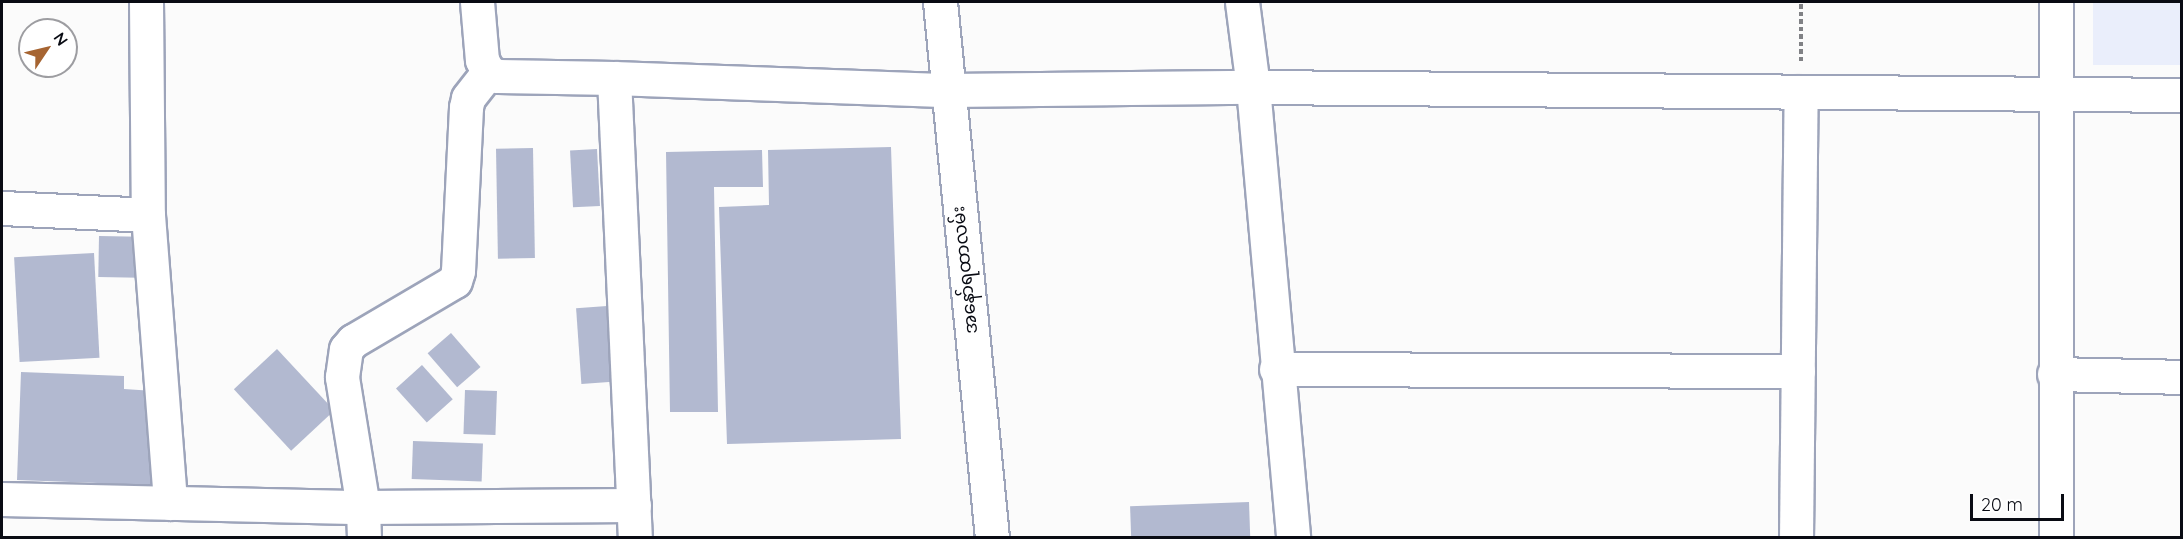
<!DOCTYPE html>
<html>
<head>
<meta charset="utf-8">
<style>
	body { margin:0 }
	#map { position:relative; width:2183px; height:539px; overflow:hidden; background:#fbfbfb; font-family:Quicksand,"Noto Sans Myanmar",sans-serif }
	div>[style] { position:absolute }
	[style*='--x'] { left:calc(var(--x)*1px); top:calc(var(--y)*1px); width:calc(var(--w)*1px); rotate:calc(var(--a)*1deg) }
	.built>* { inset:0; background:#eaeefb; transform-origin:0 0 }
	.building>* { inset:0; background:#b2b9d0; transform-origin:0 0 }
	.path>* { height:4px; margin-top:-2px; transform-origin:0; background:repeating-linear-gradient(90deg,#808185 0 4.5px,transparent 0 7.5px) }
	.roads { filter:drop-shadow(2px 0 #9da4ba) drop-shadow(-2px 0 #9da4ba) drop-shadow(0 2px #9da4ba) drop-shadow(0 -2px #9da4ba) }
	.street>* { height:33px; margin:-16.5px; padding:0 16.5px; transform-origin:16.5px; border-radius:16.5px; background:#fff }
	.secondary>* { height:33px; margin:-16.5px; padding:0 16.5px; transform-origin:16.5px; border-radius:16.5px; background:#fff }
	span { translate:-50% -50%; white-space:nowrap; text-align:center; line-height:1.15; -webkit-text-stroke:4.5px #fff; paint-order:stroke }
	.street-label { font-size:18px; color:#090b13 }
	.frame { position:absolute; inset:0; border:3px solid #090b13; pointer-events:none }
	.north { position:absolute; left:18px; top:18px; width:60px; height:60px; box-sizing:border-box; background:#fff; border:2px solid #9d9da1; border-radius:50%; rotate:55deg; font-size:16px; font-weight:700; line-height:24px; text-align:center; color:#090b13 }
	.north::after { content:''; display:block; margin:auto; width:21px; height:27px; background:#a66431; clip-path:polygon(50% 0,100% 100%,50% 72%,0 100%) }
	.scale { position:absolute; left:1970px; top:494px; width:94px; height:27px; box-sizing:border-box; border:3px solid #090b13; border-top:0; padding-left:8px; font-size:18px; line-height:21px; white-space:nowrap; color:#090b13; -webkit-text-stroke:4px #fff; paint-order:stroke }
</style>
</head>
<body>
<div id="map">
	<div class="built">
		<i style="left:2093px;top:2px;width:88px;height:63px"></i>
	</div>
	<div class="building">
		<i style="clip-path:polygon(891px 147px,901px 439px,727px 444px,719px 207px,769px 205px,768px 150px)"></i>
		<i style="left:533px;top:148px;width:110px;height:37px;rotate:89deg"></i>
		<i style="left:597px;top:149px;width:57px;height:27px;rotate:87deg"></i>
		<i style="clip-path:polygon(762px 150px,763px 187px,714px 187px,718px 412px,670px 412px,666px 152px)"></i>
		<i style="left:99px;top:236px;width:41px;height:41px;rotate:1deg"></i>
		<i style="left:94px;top:253px;width:105px;height:80px;rotate:87deg"></i>
		<i style="left:607px;top:306px;width:76px;height:31px;rotate:86deg"></i>
		<i style="left:451px;top:333px;width:45px;height:31px;rotate:49deg"></i>
		<i style="left:277px;top:349px;width:84px;height:59px;rotate:47deg"></i>
		<i style="left:422px;top:365px;width:46px;height:35px;rotate:48deg"></i>
		<i style="clip-path:polygon(21px 372px,124px 376px,124px 389px,154px 391px,151px 485px,17px 480px)"></i>
		<i style="left:465px;top:390px;width:32px;height:44px;rotate:2deg"></i>
		<i style="left:413px;top:441px;width:70px;height:38px;rotate:2deg"></i>
		<i style="left:1249px;top:502px;width:36px;height:119px;rotate:88deg"></i>
	</div>
	<div class="path">
		<i style="--x:1801;--y:61;--w:59;--a:-90"></i>
	</div>
	<div class="roads">
		<div class="street">
			<i style="--x:146;--y:2;--w:213;--a:89.5"></i>
			<i style="--x:148;--y:215;--w:289;--a:85.6"></i>
			<i style="--x:477;--y:2;--w:58;--a:85.1"></i>
			<i style="--x:482;--y:60;--w:13;--a:63"></i>
			<i style="--x:488;--y:72;--w:11;--a:22"></i>
			<i style="--x:498;--y:76;--w:116;--a:1"></i>
			<i style="--x:614;--y:78;--w:334;--a:2.1"></i>
			<i style="--x:948;--y:90;--w:305;--a:-0.6"></i>
			<i style="--x:1253;--y:87;--w:929;--a:0.49"></i>
			<i style="--x:1242;--y:2;--w:86;--a:82.6"></i>
			<i style="--x:1253;--y:87;--w:453;--a:84.9"></i>
			<i style="--x:614;--y:78;--w:460;--a:87.4"></i>
			<i style="--x:2;--y:208;--w:146;--a:2.7"></i>
			<i style="--x:1276;--y:369;--w:522;--a:0.22"></i>
			<i style="--x:2054;--y:374;--w:128;--a:1.3"></i>
			<i style="--x:2;--y:499;--w:361;--a:1.3"></i>
			<i style="--x:363;--y:507;--w:271;--a:-0.4"></i>
			<i style="--x:364;--y:538;--w:31;--a:-92"></i>
			<i style="--x:363;--y:507;--w:132;--a:-99.2"></i>
			<i style="--x:342;--y:377;--w:28;--a:-82"></i>
			<i style="--x:346;--y:349;--w:11;--a:-49"></i>
			<i style="--x:353;--y:341;--w:118;--a:-30.5"></i>
			<i style="--x:455;--y:281;--w:10;--a:-73"></i>
			<i style="--x:458;--y:271;--w:164;--a:-87.2"></i>
			<i style="--x:466;--y:107;--w:9;--a:-77"></i>
			<i style="--x:468;--y:98;--w:33;--a:-52"></i>
			<i style="--x:1796;--y:538;--w:446;--a:-89.4"></i>
			<i style="--x:2056;--y:538;--w:536;--a:-90"></i>
		</div>
		<div class="secondary">
			<i style="--x:940;--y:2;--w:539;--a:84.46"></i>
		</div>
	</div>
	<div class="street-label">
		<span style="left:965px;top:270px;rotate:-96deg">အနော်ရထာလမ်း</span>
	</div>
	<div class="frame"></div>
	<div class="north">N</div>
	<div class="scale">20 m</div>
</div>
</body>
</html>
